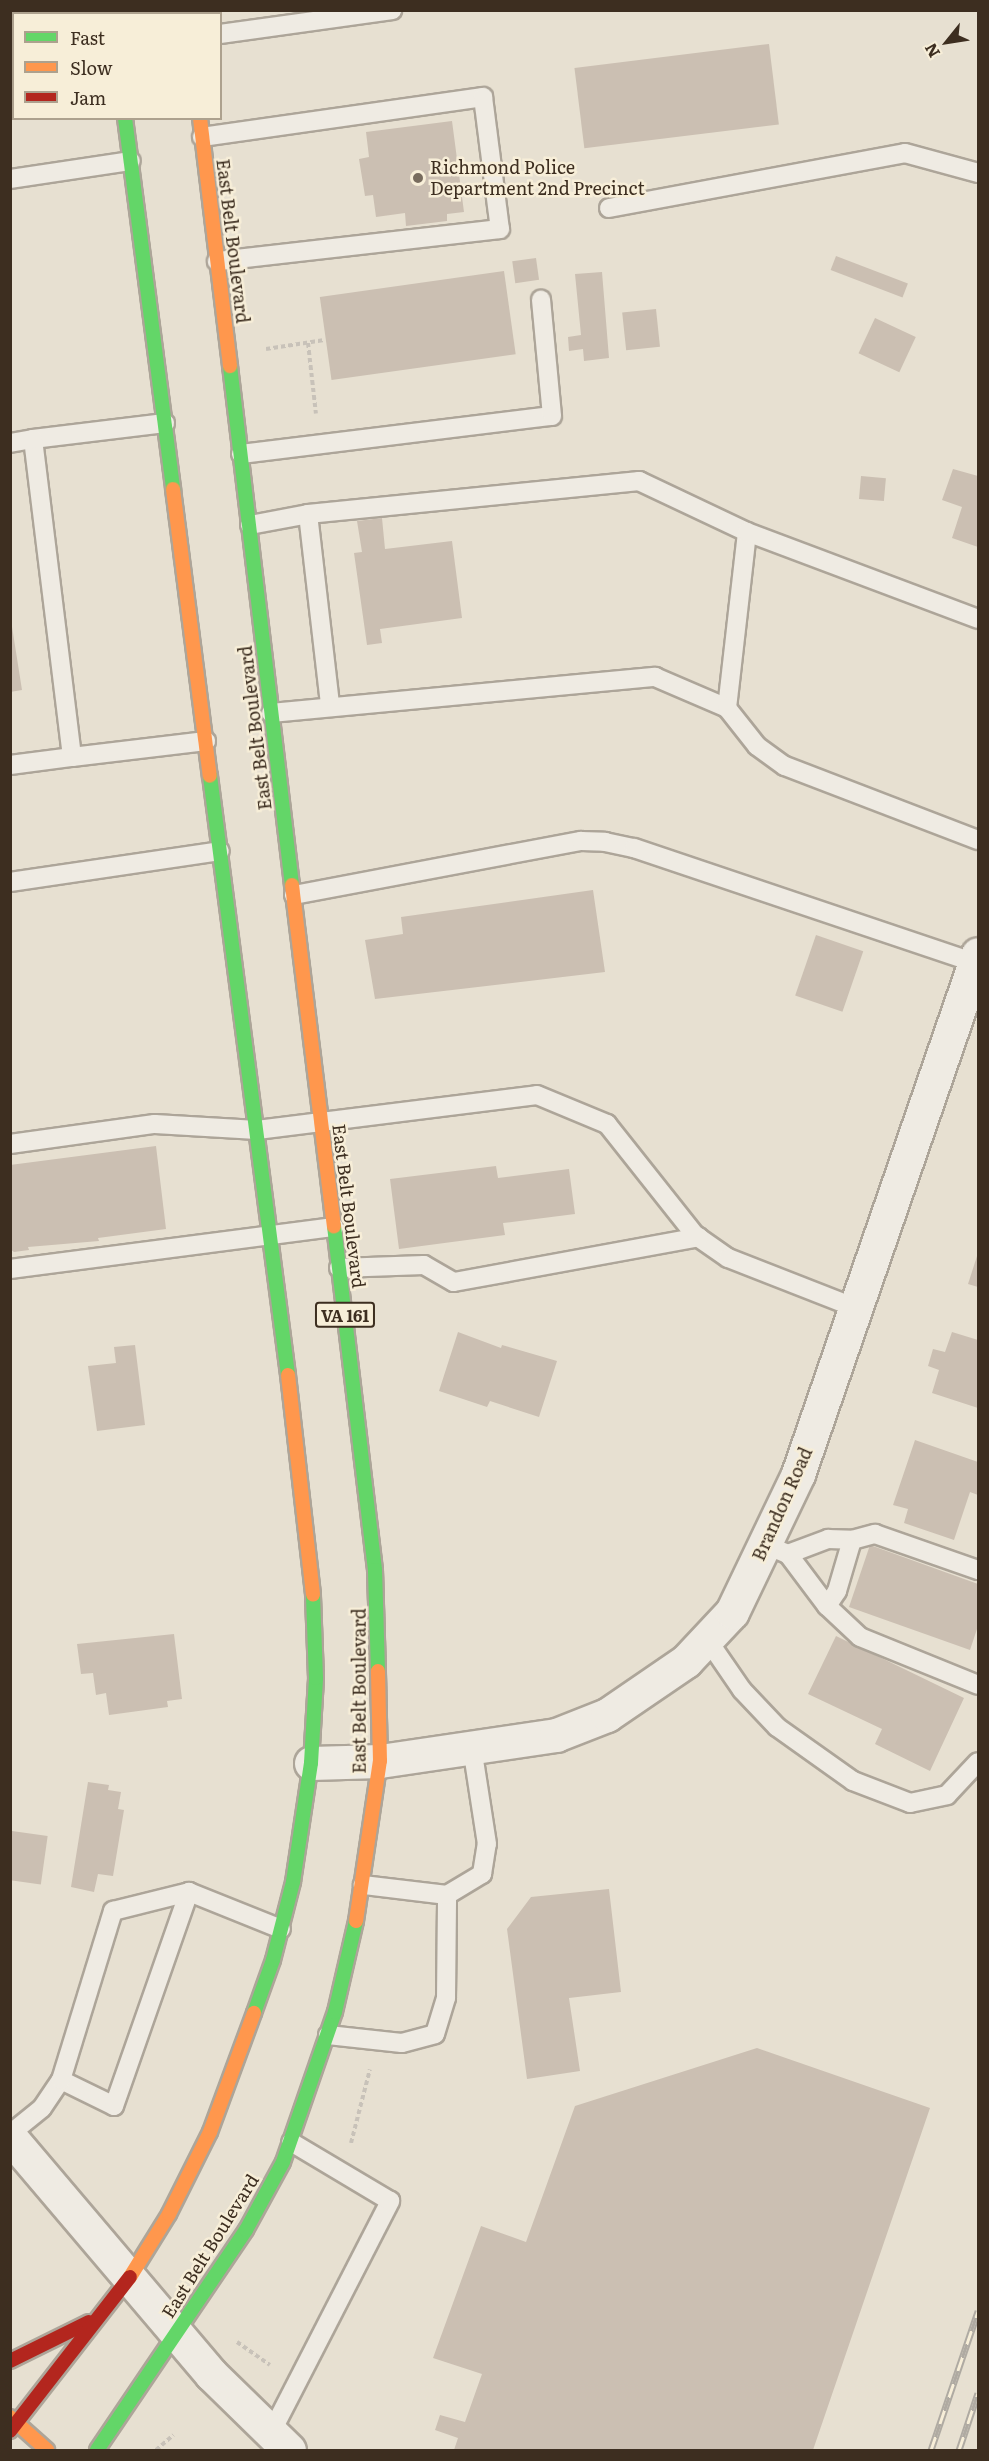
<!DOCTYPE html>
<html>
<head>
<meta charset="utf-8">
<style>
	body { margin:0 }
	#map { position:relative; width:989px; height:2461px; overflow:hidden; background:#e7e0d1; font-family:Literata,serif }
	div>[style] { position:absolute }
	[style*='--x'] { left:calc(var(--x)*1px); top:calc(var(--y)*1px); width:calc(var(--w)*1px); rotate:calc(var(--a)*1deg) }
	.building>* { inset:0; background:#cbbfb2; transform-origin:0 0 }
	.path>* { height:4px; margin-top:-2px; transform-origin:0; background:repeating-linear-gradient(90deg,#c8c2b9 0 4.5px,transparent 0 7.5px) }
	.roads { filter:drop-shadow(2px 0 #ada599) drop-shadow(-2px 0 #ada599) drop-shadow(0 2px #ada599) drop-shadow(0 -2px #ada599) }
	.lane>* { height:18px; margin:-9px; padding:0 9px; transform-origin:9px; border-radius:9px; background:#efebe3 }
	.street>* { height:33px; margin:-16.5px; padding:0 16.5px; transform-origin:16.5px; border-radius:16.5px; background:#efebe3 }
	.fast>* { height:14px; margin:-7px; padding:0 7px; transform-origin:7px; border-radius:7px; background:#63d668 }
	.slow>* { height:14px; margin:-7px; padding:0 7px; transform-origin:7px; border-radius:7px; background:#ff974d }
	.jam>* { height:14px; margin:-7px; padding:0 7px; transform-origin:7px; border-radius:7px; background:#b3261e }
	.rail>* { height:7px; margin-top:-3.5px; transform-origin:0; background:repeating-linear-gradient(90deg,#f7eed8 0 14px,#afaaa2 0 28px); box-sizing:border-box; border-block:2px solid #afaaa2 }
	.dots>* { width:16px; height:16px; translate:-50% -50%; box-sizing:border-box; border:3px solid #f7eed8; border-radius:50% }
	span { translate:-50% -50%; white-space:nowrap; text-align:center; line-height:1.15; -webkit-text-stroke:5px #f7eed8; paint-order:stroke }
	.shield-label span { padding:2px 4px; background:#f7eed8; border:2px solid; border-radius:4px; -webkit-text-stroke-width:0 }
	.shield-label { font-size:16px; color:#3d2e20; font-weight:700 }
	.poi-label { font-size:18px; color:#3d2e20 }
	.left { translate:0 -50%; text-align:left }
	.street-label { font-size:18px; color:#3d2e20 }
	.frame { position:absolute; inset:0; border:12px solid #3d2e20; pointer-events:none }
	.legend { position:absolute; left:12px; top:12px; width:210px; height:108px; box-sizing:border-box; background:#f7eed8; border:2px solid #ada18e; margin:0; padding:8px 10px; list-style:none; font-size:18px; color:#3d2e20 }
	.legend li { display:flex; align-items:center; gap:12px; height:30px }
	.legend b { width:30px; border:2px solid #ada18e }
	.north { position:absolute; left:917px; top:12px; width:60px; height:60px; -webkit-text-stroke:4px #f7eed8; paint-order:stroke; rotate:240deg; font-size:16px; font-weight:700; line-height:24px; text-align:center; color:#3d2e20 }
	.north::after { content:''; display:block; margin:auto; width:21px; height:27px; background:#3d2e20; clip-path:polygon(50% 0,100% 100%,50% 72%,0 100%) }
</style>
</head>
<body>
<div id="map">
	<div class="building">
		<i style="left:769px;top:44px;width:81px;height:196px;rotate:83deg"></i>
		<i style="clip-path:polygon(452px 121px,464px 212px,447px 214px,447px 221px,406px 226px,405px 213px,376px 217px,373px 195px,365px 196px,359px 159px,369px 157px,366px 132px)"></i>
		<i style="left:836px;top:256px;width:77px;height:15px;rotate:21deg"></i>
		<i style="left:536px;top:258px;width:22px;height:24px;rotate:82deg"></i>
		<i style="left:504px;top:271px;width:84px;height:186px;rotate:82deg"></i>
		<i style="clip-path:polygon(602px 272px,609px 358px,584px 361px,583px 349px,569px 351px,568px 337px,581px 335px,575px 274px)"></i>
		<i style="left:656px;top:309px;width:38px;height:34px;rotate:84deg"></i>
		<i style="left:875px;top:318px;width:45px;height:39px;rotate:25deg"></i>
		<i style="clip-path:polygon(953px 469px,978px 476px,978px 547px,952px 538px,962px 507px,942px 500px)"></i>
		<i style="left:861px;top:476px;width:25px;height:23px;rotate:5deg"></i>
		<i style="clip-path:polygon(382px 518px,385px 549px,452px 541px,462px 618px,380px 629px,382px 643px,367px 645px,354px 553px,362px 552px,357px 521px)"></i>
		<i style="clip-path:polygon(10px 614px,22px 690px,10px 692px)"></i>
		<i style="clip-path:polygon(593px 890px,605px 972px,375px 999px,365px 940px,403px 934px,401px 917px)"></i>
		<i style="left:816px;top:935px;width:50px;height:64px;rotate:19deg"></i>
		<i style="clip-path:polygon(156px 1146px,166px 1229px,98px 1238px,99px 1241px,28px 1247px,29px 1250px,14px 1252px,10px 1249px,10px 1165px)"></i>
		<i style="clip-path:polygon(496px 1166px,498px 1178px,569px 1169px,575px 1214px,503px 1223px,505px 1235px,399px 1249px,390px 1179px)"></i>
		<i style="clip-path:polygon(978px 1253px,978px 1287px,968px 1284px)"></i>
		<i style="clip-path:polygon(458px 1332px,501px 1348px,502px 1345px,557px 1361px,539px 1417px,490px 1401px,487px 1407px,439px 1391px)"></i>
		<i style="clip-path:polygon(952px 1332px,978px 1340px,978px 1408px,932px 1393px,939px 1370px,928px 1366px,933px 1349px,945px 1352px)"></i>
		<i style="clip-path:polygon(135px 1345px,145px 1425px,97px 1431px,88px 1366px,116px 1363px,114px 1347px)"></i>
		<i style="clip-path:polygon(915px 1440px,978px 1462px,978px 1495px,970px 1492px,954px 1540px,904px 1523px,908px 1509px,893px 1505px)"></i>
		<i style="clip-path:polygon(870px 1545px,978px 1584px,978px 1626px,970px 1650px,849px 1607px)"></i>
		<i style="clip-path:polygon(174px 1634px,182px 1699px,167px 1701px,168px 1707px,109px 1715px,106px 1693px,96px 1695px,93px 1673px,81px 1674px,77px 1644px)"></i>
		<i style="clip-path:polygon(836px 1636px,964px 1698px,930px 1771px,875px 1744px,882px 1729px,808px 1694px)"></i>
		<i style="clip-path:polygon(88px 1782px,109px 1785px,108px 1790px,121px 1792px,118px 1809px,124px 1810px,113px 1876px,98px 1874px,94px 1892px,71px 1887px)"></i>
		<i style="left:12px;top:1831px;width:36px;height:49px;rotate:8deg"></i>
		<i style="clip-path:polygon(609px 1889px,621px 1992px,569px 1998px,580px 2071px,527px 2079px,507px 1929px,531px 1897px)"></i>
		<i style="clip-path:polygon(757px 2048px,930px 2108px,813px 2450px,454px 2450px,458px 2438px,435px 2430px,440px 2415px,465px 2422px,482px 2374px,433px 2358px,481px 2226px,526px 2242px,575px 2106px)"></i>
	</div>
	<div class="path">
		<i style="--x:308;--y:343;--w:71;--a:83.6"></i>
		<i style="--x:266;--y:349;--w:59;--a:-8.8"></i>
		<i style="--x:351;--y:2143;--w:76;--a:-75.6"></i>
		<i style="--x:237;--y:2342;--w:40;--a:34.9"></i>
		<i style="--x:156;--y:2450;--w:23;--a:-41"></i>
	</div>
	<div class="roads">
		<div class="lane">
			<i style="--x:220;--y:34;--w:174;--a:-7.9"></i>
			<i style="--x:202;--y:137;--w:284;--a:-8.1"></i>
			<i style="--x:483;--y:97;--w:133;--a:82.7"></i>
			<i style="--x:500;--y:229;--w:285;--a:173.5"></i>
			<i style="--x:10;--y:179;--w:122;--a:-8.5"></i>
			<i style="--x:609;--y:208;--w:301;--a:-10.5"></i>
			<i style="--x:905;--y:153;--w:76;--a:15.3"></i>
			<i style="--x:165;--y:423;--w:133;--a:173.1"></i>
			<i style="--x:33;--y:439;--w:320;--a:83"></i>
			<i style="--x:72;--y:757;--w:135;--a:-6.8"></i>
			<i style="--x:10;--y:443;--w:23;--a:-10"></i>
			<i style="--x:241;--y:454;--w:313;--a:-7"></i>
			<i style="--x:552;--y:416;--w:117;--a:-95.4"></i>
			<i style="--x:308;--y:514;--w:192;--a:83.4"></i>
			<i style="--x:250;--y:525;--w:59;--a:-10.7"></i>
			<i style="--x:308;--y:514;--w:333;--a:-5.7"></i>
			<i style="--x:639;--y:481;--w:119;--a:25.3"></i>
			<i style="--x:727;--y:708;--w:177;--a:-83.5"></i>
			<i style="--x:747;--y:532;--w:247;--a:20.6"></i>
			<i style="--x:271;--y:713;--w:386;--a:-5.4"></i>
			<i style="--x:655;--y:677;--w:78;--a:23.3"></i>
			<i style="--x:727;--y:708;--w:48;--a:51.7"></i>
			<i style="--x:757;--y:746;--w:34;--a:36"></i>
			<i style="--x:785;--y:766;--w:207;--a:21"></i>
			<i style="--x:10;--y:765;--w:63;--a:-7.4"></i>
			<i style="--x:10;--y:882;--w:212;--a:-8.4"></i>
			<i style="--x:294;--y:895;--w:292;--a:-10.7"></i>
			<i style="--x:581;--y:841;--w:24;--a:2"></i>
			<i style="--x:605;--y:842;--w:30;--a:12"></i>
			<i style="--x:634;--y:848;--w:360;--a:18.6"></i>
			<i style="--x:10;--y:1144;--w:146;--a:-7.9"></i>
			<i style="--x:155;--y:1124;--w:102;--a:3.4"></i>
			<i style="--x:257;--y:1130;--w:282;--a:-7.1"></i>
			<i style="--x:537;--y:1095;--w:76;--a:22.5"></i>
			<i style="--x:607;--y:1124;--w:142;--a:51.6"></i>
			<i style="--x:695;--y:1235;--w:40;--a:34.9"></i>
			<i style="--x:728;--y:1258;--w:137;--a:21.3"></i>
			<i style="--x:339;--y:1268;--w:85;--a:-2"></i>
			<i style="--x:424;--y:1265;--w:34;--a:30"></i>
			<i style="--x:454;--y:1282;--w:249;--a:-10.4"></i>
			<i style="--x:10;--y:1269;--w:327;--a:-7.4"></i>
			<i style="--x:764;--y:1544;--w:26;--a:23"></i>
			<i style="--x:788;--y:1554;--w:65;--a:53.1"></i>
			<i style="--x:827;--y:1606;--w:45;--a:43.2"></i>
			<i style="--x:860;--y:1637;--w:127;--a:22.1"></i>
			<i style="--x:788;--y:1554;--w:43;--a:-20.6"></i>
			<i style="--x:828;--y:1539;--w:24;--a:2"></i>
			<i style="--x:852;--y:1540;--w:24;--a:-15"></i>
			<i style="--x:875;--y:1534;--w:109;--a:19.3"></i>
			<i style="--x:827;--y:1606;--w:18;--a:-56"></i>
			<i style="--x:837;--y:1591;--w:53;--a:-73.6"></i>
			<i style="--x:707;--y:1639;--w:62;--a:55.5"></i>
			<i style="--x:742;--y:1690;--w:51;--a:46.6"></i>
			<i style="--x:777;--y:1727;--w:93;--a:35.4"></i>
			<i style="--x:853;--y:1781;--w:61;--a:21.1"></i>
			<i style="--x:910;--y:1803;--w:38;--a:-12"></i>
			<i style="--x:947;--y:1795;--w:45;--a:-46.8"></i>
			<i style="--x:447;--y:1895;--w:41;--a:-31"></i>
			<i style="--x:482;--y:1874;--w:30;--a:-81"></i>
			<i style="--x:487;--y:1844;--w:98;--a:-98.8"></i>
			<i style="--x:328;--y:2035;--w:74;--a:6.2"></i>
			<i style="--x:402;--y:2043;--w:34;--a:-15"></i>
			<i style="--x:435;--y:2034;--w:38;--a:-73"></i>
			<i style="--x:446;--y:1998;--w:103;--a:-89.4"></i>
			<i style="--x:447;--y:1895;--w:85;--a:-173.2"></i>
			<i style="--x:61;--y:2080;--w:59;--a:26.1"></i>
			<i style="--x:114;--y:2106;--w:227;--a:-70.7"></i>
			<i style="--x:10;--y:2134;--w:41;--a:-39.1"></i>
			<i style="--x:42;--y:2108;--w:34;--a:-56"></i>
			<i style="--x:61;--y:2080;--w:177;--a:-72.9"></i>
			<i style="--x:113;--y:1911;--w:78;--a:-14"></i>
			<i style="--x:189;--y:1892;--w:99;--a:21.9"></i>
			<i style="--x:271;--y:2433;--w:261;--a:-62.8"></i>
			<i style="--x:390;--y:2201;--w:115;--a:-149.2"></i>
		</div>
		<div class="street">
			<i style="--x:311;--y:1763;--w:69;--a:-1.7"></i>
			<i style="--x:380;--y:1761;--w:178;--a:-8.4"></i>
			<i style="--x:556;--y:1735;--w:55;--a:-21.4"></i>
			<i style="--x:607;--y:1715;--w:96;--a:-34.4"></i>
			<i style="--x:686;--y:1661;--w:67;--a:-46.8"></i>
			<i style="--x:732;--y:1612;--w:153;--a:-64.4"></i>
			<i style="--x:798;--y:1474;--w:550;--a:-70.91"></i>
			<i style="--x:10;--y:2137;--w:311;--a:49.7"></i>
			<i style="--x:211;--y:2374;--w:109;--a:44.3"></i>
		</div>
		<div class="fast">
			<i style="--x:110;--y:10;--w:4;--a:76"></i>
			<i style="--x:186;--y:10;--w:4;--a:76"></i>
			<i style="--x:125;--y:118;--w:374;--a:82.6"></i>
			<i style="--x:230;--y:366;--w:523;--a:83.19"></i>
			<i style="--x:210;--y:776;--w:604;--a:82.58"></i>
			<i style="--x:334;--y:1226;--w:346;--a:83.2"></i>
			<i style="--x:375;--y:1570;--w:101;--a:88.3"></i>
			<i style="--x:254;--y:2013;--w:56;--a:-70.3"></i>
			<i style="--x:273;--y:1960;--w:81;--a:-75.6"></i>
			<i style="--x:293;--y:1882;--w:120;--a:-81.4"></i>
			<i style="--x:311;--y:1763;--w:85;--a:-86.6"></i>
			<i style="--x:316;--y:1678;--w:83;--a:-92.1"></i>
			<i style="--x:97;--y:2450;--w:266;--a:-55.9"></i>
			<i style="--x:246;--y:2230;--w:77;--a:-61.4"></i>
			<i style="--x:283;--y:2162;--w:159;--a:-70.9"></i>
			<i style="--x:335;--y:2012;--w:93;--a:-77"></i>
		</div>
		<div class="slow">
			<i style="--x:200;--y:118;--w:250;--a:83.1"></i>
			<i style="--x:173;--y:489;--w:289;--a:82.7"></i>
			<i style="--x:292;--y:885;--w:344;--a:83"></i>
			<i style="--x:288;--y:1375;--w:221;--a:83.5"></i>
			<i style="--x:356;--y:1921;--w:162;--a:-81.5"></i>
			<i style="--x:380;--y:1761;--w:90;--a:-91.3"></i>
			<i style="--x:130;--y:2277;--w:74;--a:-58.2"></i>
			<i style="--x:169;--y:2214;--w:92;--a:-63.4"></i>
			<i style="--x:210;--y:2132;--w:127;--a:-69.7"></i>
			<i style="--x:10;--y:2417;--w:50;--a:41.7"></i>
		</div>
		<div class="jam">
			<i style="--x:10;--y:2361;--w:88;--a:-26.3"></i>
			<i style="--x:10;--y:2431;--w:195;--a:-52.1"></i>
		</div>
	</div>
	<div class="rail">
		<i style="--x:931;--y:2450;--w:147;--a:-71.3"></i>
		<i style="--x:959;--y:2450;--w:60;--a:-71.6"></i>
	</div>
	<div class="dots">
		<i style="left:418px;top:178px;background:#786c5e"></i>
	</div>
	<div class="shield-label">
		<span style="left:345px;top:1315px">VA 161</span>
	</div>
	<div class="poi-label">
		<span class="left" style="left:430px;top:178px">Richmond Police<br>Department 2nd Precinct</span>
	</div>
	<div class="street-label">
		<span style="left:233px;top:241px;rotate:83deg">East Belt Boulevard</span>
		<span style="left:255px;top:728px;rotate:-97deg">East Belt Boulevard</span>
		<span style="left:349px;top:1206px;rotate:83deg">East Belt Boulevard</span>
		<span style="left:782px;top:1504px;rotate:-66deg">Brandon Road</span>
		<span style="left:359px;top:1691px;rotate:-90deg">East Belt Boulevard</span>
		<span style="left:210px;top:2246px;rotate:-58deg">East Belt Boulevard</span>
	</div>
	<div class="frame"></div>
	<ul class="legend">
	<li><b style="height:8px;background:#63d668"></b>Fast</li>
	<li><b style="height:8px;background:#ff974d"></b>Slow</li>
	<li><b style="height:8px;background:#b3261e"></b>Jam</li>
	</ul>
	<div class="north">N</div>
</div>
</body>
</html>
